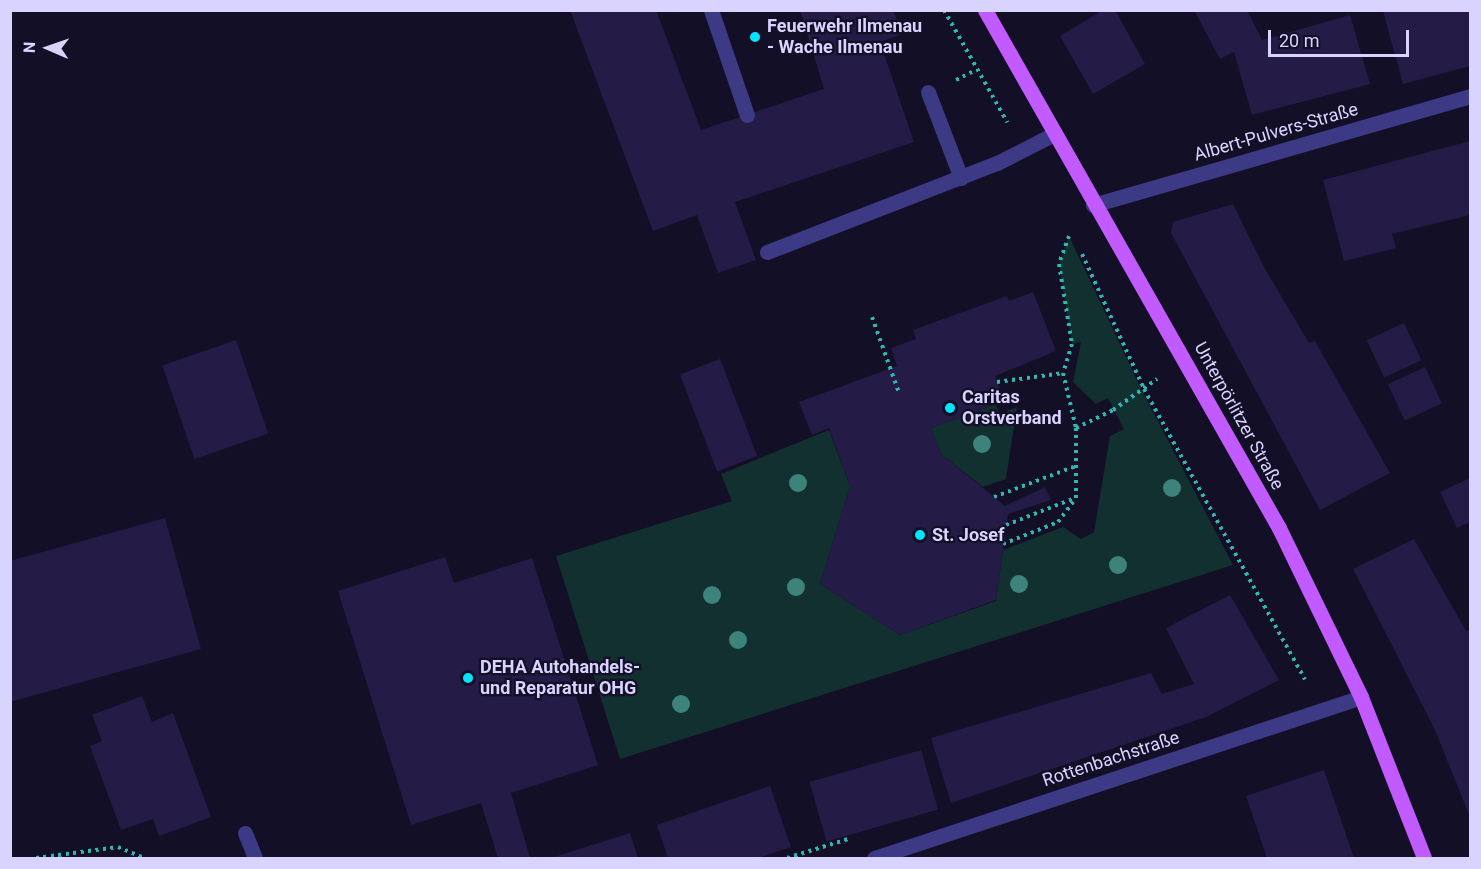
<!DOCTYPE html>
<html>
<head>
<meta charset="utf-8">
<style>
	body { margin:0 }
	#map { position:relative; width:1481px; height:869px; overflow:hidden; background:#130f26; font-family:Roboto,sans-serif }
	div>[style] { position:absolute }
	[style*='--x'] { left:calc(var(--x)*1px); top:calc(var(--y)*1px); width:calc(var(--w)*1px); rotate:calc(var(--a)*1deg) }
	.green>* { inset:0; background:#12302f }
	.building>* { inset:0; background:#241b47; transform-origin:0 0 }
	.path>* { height:4px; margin-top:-2px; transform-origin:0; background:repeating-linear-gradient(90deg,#2fb8b0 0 3px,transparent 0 7.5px) }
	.minor>* { height:15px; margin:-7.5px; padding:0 7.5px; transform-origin:7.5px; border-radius:7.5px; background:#3d3a85 }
	.major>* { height:15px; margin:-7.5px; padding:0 7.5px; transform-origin:7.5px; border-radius:7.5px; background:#c25bff }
	.trees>* { width:18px; height:18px; margin:-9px; border-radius:50%; background:#3d827b }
	.dots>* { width:16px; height:16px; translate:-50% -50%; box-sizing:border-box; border:3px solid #130f26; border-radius:50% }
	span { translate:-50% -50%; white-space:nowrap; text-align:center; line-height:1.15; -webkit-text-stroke:4.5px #130f26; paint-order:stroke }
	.poi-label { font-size:18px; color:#d9d4ff; font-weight:700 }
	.left { translate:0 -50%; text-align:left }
	.street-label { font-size:18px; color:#d9d4ff }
	.frame { position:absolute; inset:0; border:12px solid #d9d4ff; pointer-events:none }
	.north { position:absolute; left:18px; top:18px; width:60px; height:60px; -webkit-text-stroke:4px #130f26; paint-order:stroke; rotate:272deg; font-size:16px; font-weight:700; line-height:24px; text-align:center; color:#d9d4ff }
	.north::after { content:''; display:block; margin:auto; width:21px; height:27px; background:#d9d4ff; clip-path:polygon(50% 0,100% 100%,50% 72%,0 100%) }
	.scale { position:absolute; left:1268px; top:30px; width:141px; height:27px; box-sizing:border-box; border:3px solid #d9d4ff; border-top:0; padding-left:8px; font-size:18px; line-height:21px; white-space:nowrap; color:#d9d4ff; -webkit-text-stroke:4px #130f26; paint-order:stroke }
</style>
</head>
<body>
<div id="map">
	<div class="green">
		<i style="clip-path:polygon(1069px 236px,1141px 389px,1233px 565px,620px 759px,556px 556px,732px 501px,721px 474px,829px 430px,850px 486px,820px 584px,900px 635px,996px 601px,1003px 550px,1063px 527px,1081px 539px,1094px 532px,1110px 436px,1124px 429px,1108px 398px,1096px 404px,1073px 382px,1081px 342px,1072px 344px,1059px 264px)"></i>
		<i style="clip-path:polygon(996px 404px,999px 414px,1017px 407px,1006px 479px,983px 487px,940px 453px,931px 428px)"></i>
	</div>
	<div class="building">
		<i style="clip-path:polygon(570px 10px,656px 10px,701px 130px,824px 89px,800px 10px,893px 10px,903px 34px,880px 42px,914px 142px,735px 202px,756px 260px,718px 273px,697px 215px,653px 231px)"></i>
		<i style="clip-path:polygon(1103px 10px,1115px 10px,1145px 64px,1093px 94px,1060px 36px)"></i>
		<i style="clip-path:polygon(1194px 10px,1247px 10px,1262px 40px,1350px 15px,1370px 84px,1252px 115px,1234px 52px,1220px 59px)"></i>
		<i style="clip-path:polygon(1470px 10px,1470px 66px,1403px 84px,1383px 11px)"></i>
		<i style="clip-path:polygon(1470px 141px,1470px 215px,1392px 234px,1396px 248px,1344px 261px,1323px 180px)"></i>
		<i style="clip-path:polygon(1233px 204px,1264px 267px,1309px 343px,1315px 341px,1390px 473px,1320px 510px,1171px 233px,1173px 222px)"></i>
		<i style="clip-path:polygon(1033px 292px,1056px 351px,995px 376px,1004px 401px,931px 428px,940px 453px,1005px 506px,1045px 487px,1051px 500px,1008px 514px,996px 600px,900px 635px,820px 584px,850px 486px,829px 428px,812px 435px,799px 402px,897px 366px,891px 348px,916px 339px,913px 330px,1007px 296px,1009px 301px)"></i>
		<i style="left:1404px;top:323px;width:41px;height:41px;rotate:65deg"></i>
		<i style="left:236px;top:340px;width:99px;height:78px;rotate:71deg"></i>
		<i style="left:720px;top:359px;width:104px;height:43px;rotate:69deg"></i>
		<i style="left:1425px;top:367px;width:40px;height:41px;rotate:65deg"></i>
		<i style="clip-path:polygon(1470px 478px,1470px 522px,1457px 528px,1440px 492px)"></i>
		<i style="clip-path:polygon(165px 518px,201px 649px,10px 702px,10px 561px)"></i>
		<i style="clip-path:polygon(1414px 539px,1466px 631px,1470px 630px,1470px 817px,1435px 730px,1353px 569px)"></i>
		<i style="clip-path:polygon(445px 557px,454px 583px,532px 558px,598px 765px,511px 793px,530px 858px,498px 858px,481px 803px,411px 825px,338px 591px)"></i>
		<i style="clip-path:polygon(1230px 595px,1279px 680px,1206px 717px,951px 803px,931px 738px,1151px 673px,1162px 694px,1194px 684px,1166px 628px)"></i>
		<i style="clip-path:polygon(142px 696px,152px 722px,173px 713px,211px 817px,159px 836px,153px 819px,121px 830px,90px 746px,102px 741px,92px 715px)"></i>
		<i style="left:921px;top:750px;width:62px;height:116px;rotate:74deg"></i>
		<i style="clip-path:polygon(1324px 770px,1354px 858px,1267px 858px,1246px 796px)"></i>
		<i style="clip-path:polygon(770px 786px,791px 847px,758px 858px,668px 858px,657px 825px)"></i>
		<i style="clip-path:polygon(630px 833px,638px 858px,551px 858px)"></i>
	</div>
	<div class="path">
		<i style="--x:944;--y:10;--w:129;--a:60.6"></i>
		<i style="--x:956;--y:80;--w:22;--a:-27"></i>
		<i style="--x:1069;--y:236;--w:30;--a:110"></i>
		<i style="--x:1059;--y:264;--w:81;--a:80.8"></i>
		<i style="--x:1072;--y:344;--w:30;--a:107"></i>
		<i style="--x:1063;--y:373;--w:57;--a:76.7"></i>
		<i style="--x:1082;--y:254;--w:149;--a:65.3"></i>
		<i style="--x:1144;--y:389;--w:332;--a:61"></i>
		<i style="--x:872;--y:317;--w:81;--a:70.4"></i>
		<i style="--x:997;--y:382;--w:67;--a:-7.8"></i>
		<i style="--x:994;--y:497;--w:88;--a:-20.7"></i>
		<i style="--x:1006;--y:525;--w:74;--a:-21.4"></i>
		<i style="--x:1003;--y:544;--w:59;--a:-21.8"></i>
		<i style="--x:1058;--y:522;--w:30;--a:-53"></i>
		<i style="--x:1076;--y:498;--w:70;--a:-90"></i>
		<i style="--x:1076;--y:428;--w:41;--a:-25.9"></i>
		<i style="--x:1113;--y:410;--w:54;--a:-35.2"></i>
		<i style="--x:36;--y:858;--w:83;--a:-7.6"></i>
		<i style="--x:118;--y:847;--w:28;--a:23"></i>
		<i style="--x:787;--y:858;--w:64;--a:-17.3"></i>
	</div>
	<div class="minor">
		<i style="--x:711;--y:10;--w:111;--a:71.1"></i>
		<i style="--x:928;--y:92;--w:92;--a:69"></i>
		<i style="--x:1093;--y:205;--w:392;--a:-16.1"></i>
		<i style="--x:767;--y:252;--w:247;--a:-21.2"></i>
		<i style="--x:997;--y:163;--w:64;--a:-27"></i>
		<i style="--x:245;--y:833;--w:27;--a:68"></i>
		<i style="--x:874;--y:858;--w:513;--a:-18.29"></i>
	</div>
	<div class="major">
		<i style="--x:985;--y:10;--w:596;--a:60.42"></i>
		<i style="--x:1279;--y:528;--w:188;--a:64.1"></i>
		<i style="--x:1361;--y:697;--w:173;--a:68.6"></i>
	</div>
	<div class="trees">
		<i style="left:982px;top:444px"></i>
		<i style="left:798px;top:483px"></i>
		<i style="left:1172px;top:488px"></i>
		<i style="left:1118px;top:565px"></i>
		<i style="left:1019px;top:584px"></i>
		<i style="left:796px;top:587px"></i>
		<i style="left:712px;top:595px"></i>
		<i style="left:738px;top:640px"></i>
		<i style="left:681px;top:704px"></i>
	</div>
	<div class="dots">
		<i style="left:755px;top:37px;background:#00e5ff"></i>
		<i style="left:950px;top:408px;background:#00e5ff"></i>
		<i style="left:920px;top:535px;background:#00e5ff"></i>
		<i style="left:468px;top:678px;background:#00e5ff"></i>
	</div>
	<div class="poi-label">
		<span class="left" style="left:767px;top:37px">Feuerwehr Ilmenau<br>- Wache Ilmenau</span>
		<span class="left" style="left:962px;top:408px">Caritas<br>Orstverband</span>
		<span class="left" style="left:932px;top:535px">St. Josef</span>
		<span class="left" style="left:480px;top:678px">DEHA Autohandels-<br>und Reparatur OHG</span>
	</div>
	<div class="street-label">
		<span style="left:1276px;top:132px;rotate:-16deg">Albert-Pulvers-Straße</span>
		<span style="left:1239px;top:416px;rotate:61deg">Unterpörlitzer Straße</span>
		<span style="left:1111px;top:759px;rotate:-18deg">Rottenbachstraße</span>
	</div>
	<div class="frame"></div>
	<div class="north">N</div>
	<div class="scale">20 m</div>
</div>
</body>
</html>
